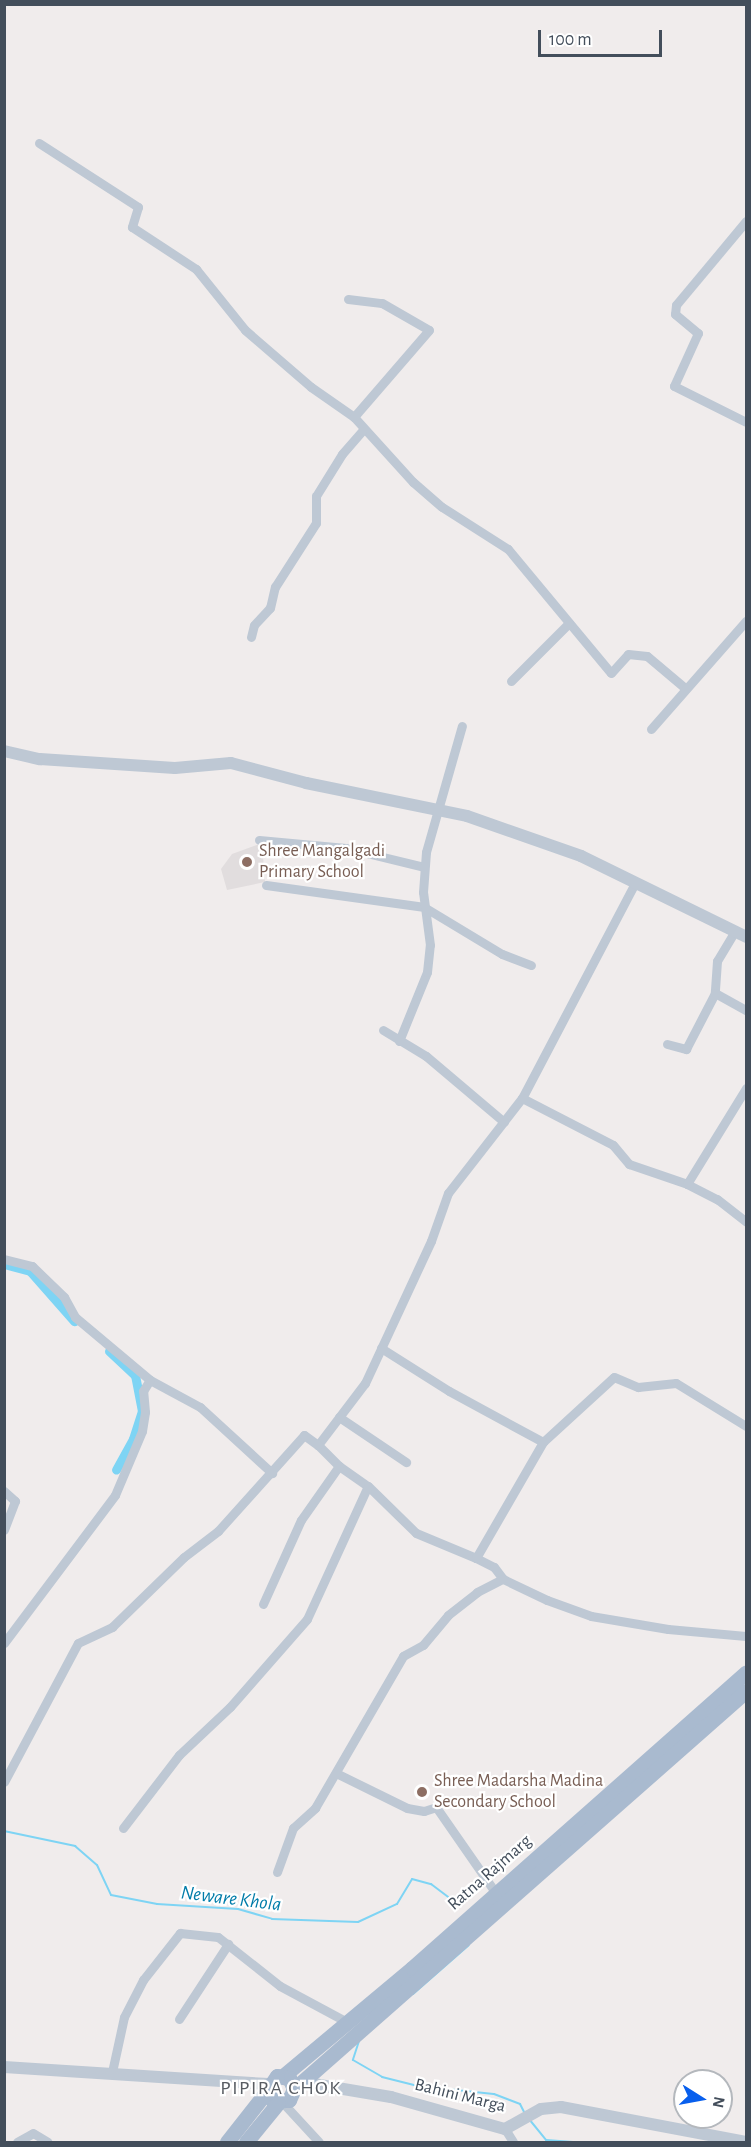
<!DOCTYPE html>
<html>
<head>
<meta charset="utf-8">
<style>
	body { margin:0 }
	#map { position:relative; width:751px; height:2147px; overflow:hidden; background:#f0ecec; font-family:"Alegreya Sans",sans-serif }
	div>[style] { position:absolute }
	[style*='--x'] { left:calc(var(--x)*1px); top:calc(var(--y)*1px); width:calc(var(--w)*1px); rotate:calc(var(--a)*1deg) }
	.education>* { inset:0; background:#e1ddde }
	.stream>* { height:2px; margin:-1px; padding:0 1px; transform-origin:1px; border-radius:1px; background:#7ed4f4 }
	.canal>* { height:9px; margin:-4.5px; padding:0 4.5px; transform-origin:4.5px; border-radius:4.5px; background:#7ed4f4 }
	.minor>* { height:9px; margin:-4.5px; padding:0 4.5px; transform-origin:4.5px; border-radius:4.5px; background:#bec8d4 }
	.tertiary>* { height:12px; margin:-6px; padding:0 6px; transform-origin:6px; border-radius:6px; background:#bec8d4 }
	.primary>* { height:15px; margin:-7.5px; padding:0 7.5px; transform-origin:7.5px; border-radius:7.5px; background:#a9bacf }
	.dots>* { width:16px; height:16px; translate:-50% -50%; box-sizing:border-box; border:3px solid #fff; border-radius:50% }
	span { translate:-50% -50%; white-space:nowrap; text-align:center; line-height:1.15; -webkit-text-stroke:4.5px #fff; paint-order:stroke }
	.education-label { font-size:18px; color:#785e54 }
	.left { translate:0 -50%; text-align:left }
	.street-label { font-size:18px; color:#434e5b }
	.water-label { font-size:20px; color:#017ca9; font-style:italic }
	.neighbourhood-label { font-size:20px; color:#585c62; letter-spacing:1.5px }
	.frame { position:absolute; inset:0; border:6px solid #434e5b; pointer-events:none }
	.north { position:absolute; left:673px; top:2069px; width:60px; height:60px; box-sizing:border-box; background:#fff; border:2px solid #b4b8bd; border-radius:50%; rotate:101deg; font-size:16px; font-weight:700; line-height:24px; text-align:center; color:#434e5b }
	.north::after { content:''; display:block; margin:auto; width:21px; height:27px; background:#085fed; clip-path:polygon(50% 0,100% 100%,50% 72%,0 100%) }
	.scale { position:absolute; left:538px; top:30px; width:124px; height:27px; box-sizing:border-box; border:3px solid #434e5b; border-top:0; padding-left:8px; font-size:18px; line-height:21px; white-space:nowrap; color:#434e5b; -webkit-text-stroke:4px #fff; paint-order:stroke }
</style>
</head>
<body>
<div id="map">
	<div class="education">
		<i style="clip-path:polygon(262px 843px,265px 882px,227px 890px,221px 869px,232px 854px)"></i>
	</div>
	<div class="stream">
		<i style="--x:4;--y:1831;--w:73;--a:11.9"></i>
		<i style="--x:75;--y:1846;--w:29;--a:41"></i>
		<i style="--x:97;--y:1865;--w:33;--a:65"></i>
		<i style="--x:111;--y:1895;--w:47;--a:11.1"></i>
		<i style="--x:157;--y:1904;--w:81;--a:3.5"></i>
		<i style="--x:238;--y:1909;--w:35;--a:16"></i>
		<i style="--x:272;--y:1919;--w:86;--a:2"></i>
		<i style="--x:358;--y:1922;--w:43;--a:-24.8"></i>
		<i style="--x:397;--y:1904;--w:29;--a:-59"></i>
		<i style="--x:412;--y:1879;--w:20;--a:15"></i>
		<i style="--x:431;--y:1884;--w:34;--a:37"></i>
		<i style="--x:413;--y:1994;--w:74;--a:-41.2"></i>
		<i style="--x:359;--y:2041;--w:20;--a:108"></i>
		<i style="--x:353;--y:2060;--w:34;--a:30"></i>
		<i style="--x:382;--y:2077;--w:37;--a:14"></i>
		<i style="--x:418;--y:2086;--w:76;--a:6"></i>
		<i style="--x:494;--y:2094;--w:28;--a:21"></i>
		<i style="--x:520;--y:2104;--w:9;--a:63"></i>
		<i style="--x:529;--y:2119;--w:27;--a:51"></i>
		<i style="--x:546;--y:2140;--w:27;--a:4"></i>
	</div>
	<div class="canal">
		<i style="--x:4;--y:1264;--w:27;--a:15"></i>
		<i style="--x:30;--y:1271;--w:67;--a:48.7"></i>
		<i style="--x:109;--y:1351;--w:35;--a:43"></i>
		<i style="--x:135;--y:1375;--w:37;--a:79"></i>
		<i style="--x:142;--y:1411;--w:29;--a:108"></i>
		<i style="--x:133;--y:1439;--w:35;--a:119"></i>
	</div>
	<div class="minor">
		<i style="--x:39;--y:143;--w:118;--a:32.9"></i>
		<i style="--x:138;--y:207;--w:21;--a:107"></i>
		<i style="--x:132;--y:227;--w:77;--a:33.3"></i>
		<i style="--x:196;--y:269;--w:78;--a:51.2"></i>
		<i style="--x:245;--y:330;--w:87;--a:40.8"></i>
		<i style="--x:311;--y:387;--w:52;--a:34.9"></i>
		<i style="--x:354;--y:417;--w:88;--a:47.8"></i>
		<i style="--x:413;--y:482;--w:38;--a:41"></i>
		<i style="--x:442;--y:507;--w:78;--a:32.5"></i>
		<i style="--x:508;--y:549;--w:161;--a:50.3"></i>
		<i style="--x:611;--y:673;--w:25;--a:-48"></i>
		<i style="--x:628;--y:654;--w:19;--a:6"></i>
		<i style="--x:647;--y:656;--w:50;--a:40.1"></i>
		<i style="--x:746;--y:221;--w:109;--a:129.8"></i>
		<i style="--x:676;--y:305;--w:9;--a:96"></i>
		<i style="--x:675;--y:314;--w:30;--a:40"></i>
		<i style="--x:698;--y:333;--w:58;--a:114.4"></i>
		<i style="--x:674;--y:386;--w:80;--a:26.6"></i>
		<i style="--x:348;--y:299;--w:34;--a:7"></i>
		<i style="--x:382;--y:303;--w:54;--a:29.9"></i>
		<i style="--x:429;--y:330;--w:115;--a:130.8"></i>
		<i style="--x:251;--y:637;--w:12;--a:-76"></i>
		<i style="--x:254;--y:625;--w:23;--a:-47"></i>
		<i style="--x:270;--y:608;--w:22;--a:-77"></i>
		<i style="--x:275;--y:587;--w:76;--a:-57.4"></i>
		<i style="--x:316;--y:523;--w:27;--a:-90"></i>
		<i style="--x:316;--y:496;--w:49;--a:-58.2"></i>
		<i style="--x:342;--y:454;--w:30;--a:-49"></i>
		<i style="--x:511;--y:681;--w:82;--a:-45"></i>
		<i style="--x:651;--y:729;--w:144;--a:-48.7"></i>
		<i style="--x:259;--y:840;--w:87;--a:5.3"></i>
		<i style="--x:346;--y:848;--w:80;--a:13.7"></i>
		<i style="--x:635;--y:883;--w:243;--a:117.7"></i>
		<i style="--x:522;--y:1098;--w:120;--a:127.9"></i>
		<i style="--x:448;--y:1193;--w:51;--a:109.5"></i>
		<i style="--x:431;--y:1241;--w:157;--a:114.9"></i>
		<i style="--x:365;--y:1383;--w:78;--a:127.2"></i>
		<i style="--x:318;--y:1445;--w:30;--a:45"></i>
		<i style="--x:339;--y:1466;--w:35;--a:35"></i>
		<i style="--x:368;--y:1486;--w:67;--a:44.4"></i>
		<i style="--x:416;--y:1533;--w:65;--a:22.6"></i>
		<i style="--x:476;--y:1558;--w:20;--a:27"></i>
		<i style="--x:494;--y:1567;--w:15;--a:53"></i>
		<i style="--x:503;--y:1579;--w:49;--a:25.5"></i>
		<i style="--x:547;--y:1600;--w:47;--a:20"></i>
		<i style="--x:591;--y:1616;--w:78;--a:9.6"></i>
		<i style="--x:668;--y:1629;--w:78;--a:5.1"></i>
		<i style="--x:266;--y:885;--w:160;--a:7.9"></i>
		<i style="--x:424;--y:907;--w:91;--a:31.1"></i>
		<i style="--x:502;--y:954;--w:31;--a:21"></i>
		<i style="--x:735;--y:931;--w:35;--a:121"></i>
		<i style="--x:717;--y:961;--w:32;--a:94"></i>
		<i style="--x:715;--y:993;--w:35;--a:29"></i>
		<i style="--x:383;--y:1030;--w:50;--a:31.2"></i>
		<i style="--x:426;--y:1056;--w:102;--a:40.2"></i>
		<i style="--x:399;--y:1041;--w:74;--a:-67.9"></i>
		<i style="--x:427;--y:972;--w:27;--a:-84"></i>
		<i style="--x:430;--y:945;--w:53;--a:-97.5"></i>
		<i style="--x:423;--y:892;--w:40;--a:-85.7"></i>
		<i style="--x:426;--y:852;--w:131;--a:-74.1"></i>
		<i style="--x:667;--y:1044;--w:20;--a:15"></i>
		<i style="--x:686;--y:1049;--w:63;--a:-62.6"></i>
		<i style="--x:522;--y:1098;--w:102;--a:27.3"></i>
		<i style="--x:613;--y:1145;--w:25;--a:50"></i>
		<i style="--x:629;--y:1164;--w:61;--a:19"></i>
		<i style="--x:687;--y:1184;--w:34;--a:27"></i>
		<i style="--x:717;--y:1199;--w:37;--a:38"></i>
		<i style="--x:687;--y:1184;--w:113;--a:-58.4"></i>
		<i style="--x:4;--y:1259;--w:29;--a:14"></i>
		<i style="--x:32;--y:1266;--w:45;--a:44.1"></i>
		<i style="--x:64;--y:1297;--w:23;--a:61"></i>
		<i style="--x:75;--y:1317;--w:98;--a:40"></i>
		<i style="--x:150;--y:1380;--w:57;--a:28.4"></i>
		<i style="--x:200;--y:1407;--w:98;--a:42.5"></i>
		<i style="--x:381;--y:1348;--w:80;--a:32.3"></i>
		<i style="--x:449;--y:1391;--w:107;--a:28.5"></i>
		<i style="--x:543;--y:1442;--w:96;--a:-42.5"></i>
		<i style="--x:614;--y:1377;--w:26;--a:23"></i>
		<i style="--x:638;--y:1387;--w:38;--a:-6"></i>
		<i style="--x:676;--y:1383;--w:82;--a:31.6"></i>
		<i style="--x:339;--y:1417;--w:81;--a:33.9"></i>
		<i style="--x:4;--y:1491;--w:15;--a:42"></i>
		<i style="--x:15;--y:1501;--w:31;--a:111"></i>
		<i style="--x:476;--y:1558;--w:134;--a:-60"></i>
		<i style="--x:263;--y:1604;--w:92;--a:-65.7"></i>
		<i style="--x:301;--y:1520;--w:66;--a:-54.9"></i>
		<i style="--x:4;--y:1643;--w:185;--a:-53.1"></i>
		<i style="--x:115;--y:1495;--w:69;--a:-67.1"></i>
		<i style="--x:142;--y:1431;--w:19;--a:-81"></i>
		<i style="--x:145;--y:1412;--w:21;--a:-95"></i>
		<i style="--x:143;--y:1391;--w:13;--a:-58"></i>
		<i style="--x:336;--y:1773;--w:79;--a:26.2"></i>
		<i style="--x:407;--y:1808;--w:17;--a:10"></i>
		<i style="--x:424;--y:1811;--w:13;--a:-18"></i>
		<i style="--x:436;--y:1807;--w:103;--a:55.2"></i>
		<i style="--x:4;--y:1782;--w:157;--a:-62"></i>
		<i style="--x:78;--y:1643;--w:38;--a:-25"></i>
		<i style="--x:112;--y:1627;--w:100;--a:-44.2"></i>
		<i style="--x:184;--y:1557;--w:43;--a:-37.4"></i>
		<i style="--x:218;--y:1531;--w:129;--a:-48.1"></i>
		<i style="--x:304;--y:1435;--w:17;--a:36"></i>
		<i style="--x:123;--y:1828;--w:92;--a:-52.5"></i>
		<i style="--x:179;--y:1755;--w:70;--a:-43.3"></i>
		<i style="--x:230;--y:1707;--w:117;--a:-48.8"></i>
		<i style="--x:307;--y:1619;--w:146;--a:-65.4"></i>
		<i style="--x:277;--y:1872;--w:47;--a:-70"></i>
		<i style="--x:293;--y:1828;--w:30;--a:-42"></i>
		<i style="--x:315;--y:1808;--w:176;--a:-59.9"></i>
		<i style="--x:403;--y:1656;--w:23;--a:-29"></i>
		<i style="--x:423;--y:1645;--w:39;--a:-50"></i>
		<i style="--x:448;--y:1615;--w:37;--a:-38"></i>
		<i style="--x:477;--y:1592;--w:29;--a:-27"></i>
		<i style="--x:179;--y:2019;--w:90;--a:-56.8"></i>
		<i style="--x:112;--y:2072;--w:56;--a:-77.7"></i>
		<i style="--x:124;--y:2017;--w:42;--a:-62.8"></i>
		<i style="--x:143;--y:1980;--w:60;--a:-51.8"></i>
		<i style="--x:180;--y:1933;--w:38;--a:6"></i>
		<i style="--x:218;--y:1937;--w:79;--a:38.3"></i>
		<i style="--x:280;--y:1986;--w:74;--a:28.3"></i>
		<i style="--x:283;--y:2103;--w:53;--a:47.3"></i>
		<i style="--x:505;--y:2129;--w:15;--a:58"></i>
		<i style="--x:17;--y:2142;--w:18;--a:-29"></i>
		<i style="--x:33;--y:2133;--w:17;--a:31"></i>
	</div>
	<div class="tertiary">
		<i style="--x:4;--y:751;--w:37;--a:13"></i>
		<i style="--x:40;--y:759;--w:135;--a:3.8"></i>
		<i style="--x:175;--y:768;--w:56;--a:-5.1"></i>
		<i style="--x:231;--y:763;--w:78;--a:14.9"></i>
		<i style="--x:306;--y:783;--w:164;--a:11.6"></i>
		<i style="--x:467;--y:816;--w:121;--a:19.3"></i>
		<i style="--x:581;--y:856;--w:184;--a:26.1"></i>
		<i style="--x:4;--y:2067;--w:265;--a:3.7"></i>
		<i style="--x:302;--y:2082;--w:90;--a:9.6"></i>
		<i style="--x:391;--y:2097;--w:118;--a:15.7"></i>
		<i style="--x:505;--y:2129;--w:41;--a:-29.1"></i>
		<i style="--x:541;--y:2109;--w:20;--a:-6"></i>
		<i style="--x:561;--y:2107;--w:188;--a:10.7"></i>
	</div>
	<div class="primary">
		<i style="--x:283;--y:2076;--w:168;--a:-39.9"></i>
		<i style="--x:412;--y:1968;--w:446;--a:-41.5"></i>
		<i style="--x:294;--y:2089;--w:12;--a:-114"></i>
		<i style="--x:289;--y:2078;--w:12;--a:-171"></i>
		<i style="--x:277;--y:2076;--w:18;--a:124"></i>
		<i style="--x:267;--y:2091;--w:12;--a:59"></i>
		<i style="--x:273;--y:2101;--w:16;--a:-4"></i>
		<i style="--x:289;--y:2100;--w:12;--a:-66"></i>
		<i style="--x:294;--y:2089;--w:602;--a:-41.36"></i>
		<i style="--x:227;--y:2142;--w:65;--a:-51.9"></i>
		<i style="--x:246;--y:2142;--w:50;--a:-50.6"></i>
	</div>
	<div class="dots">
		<i style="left:247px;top:862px;background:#8d6e63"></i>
		<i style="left:422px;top:1792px;background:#8d6e63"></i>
	</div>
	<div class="education-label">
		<span class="left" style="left:259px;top:862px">Shree Mangalgadi<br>Primary School</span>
		<span class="left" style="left:434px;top:1792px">Shree Madarsha Madina<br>Secondary School</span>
	</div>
	<div class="street-label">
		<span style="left:490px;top:1873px;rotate:-41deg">Ratna Rajmarg</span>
		<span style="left:460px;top:2096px;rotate:14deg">Bahini Marga</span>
	</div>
	<div class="water-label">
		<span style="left:231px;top:1899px;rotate:7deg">Neware Khola</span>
	</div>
	<div class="neighbourhood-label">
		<span style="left:281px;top:2088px">PIPIRA CHOK</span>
	</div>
	<div class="frame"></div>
	<div class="north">N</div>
	<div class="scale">100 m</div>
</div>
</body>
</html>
